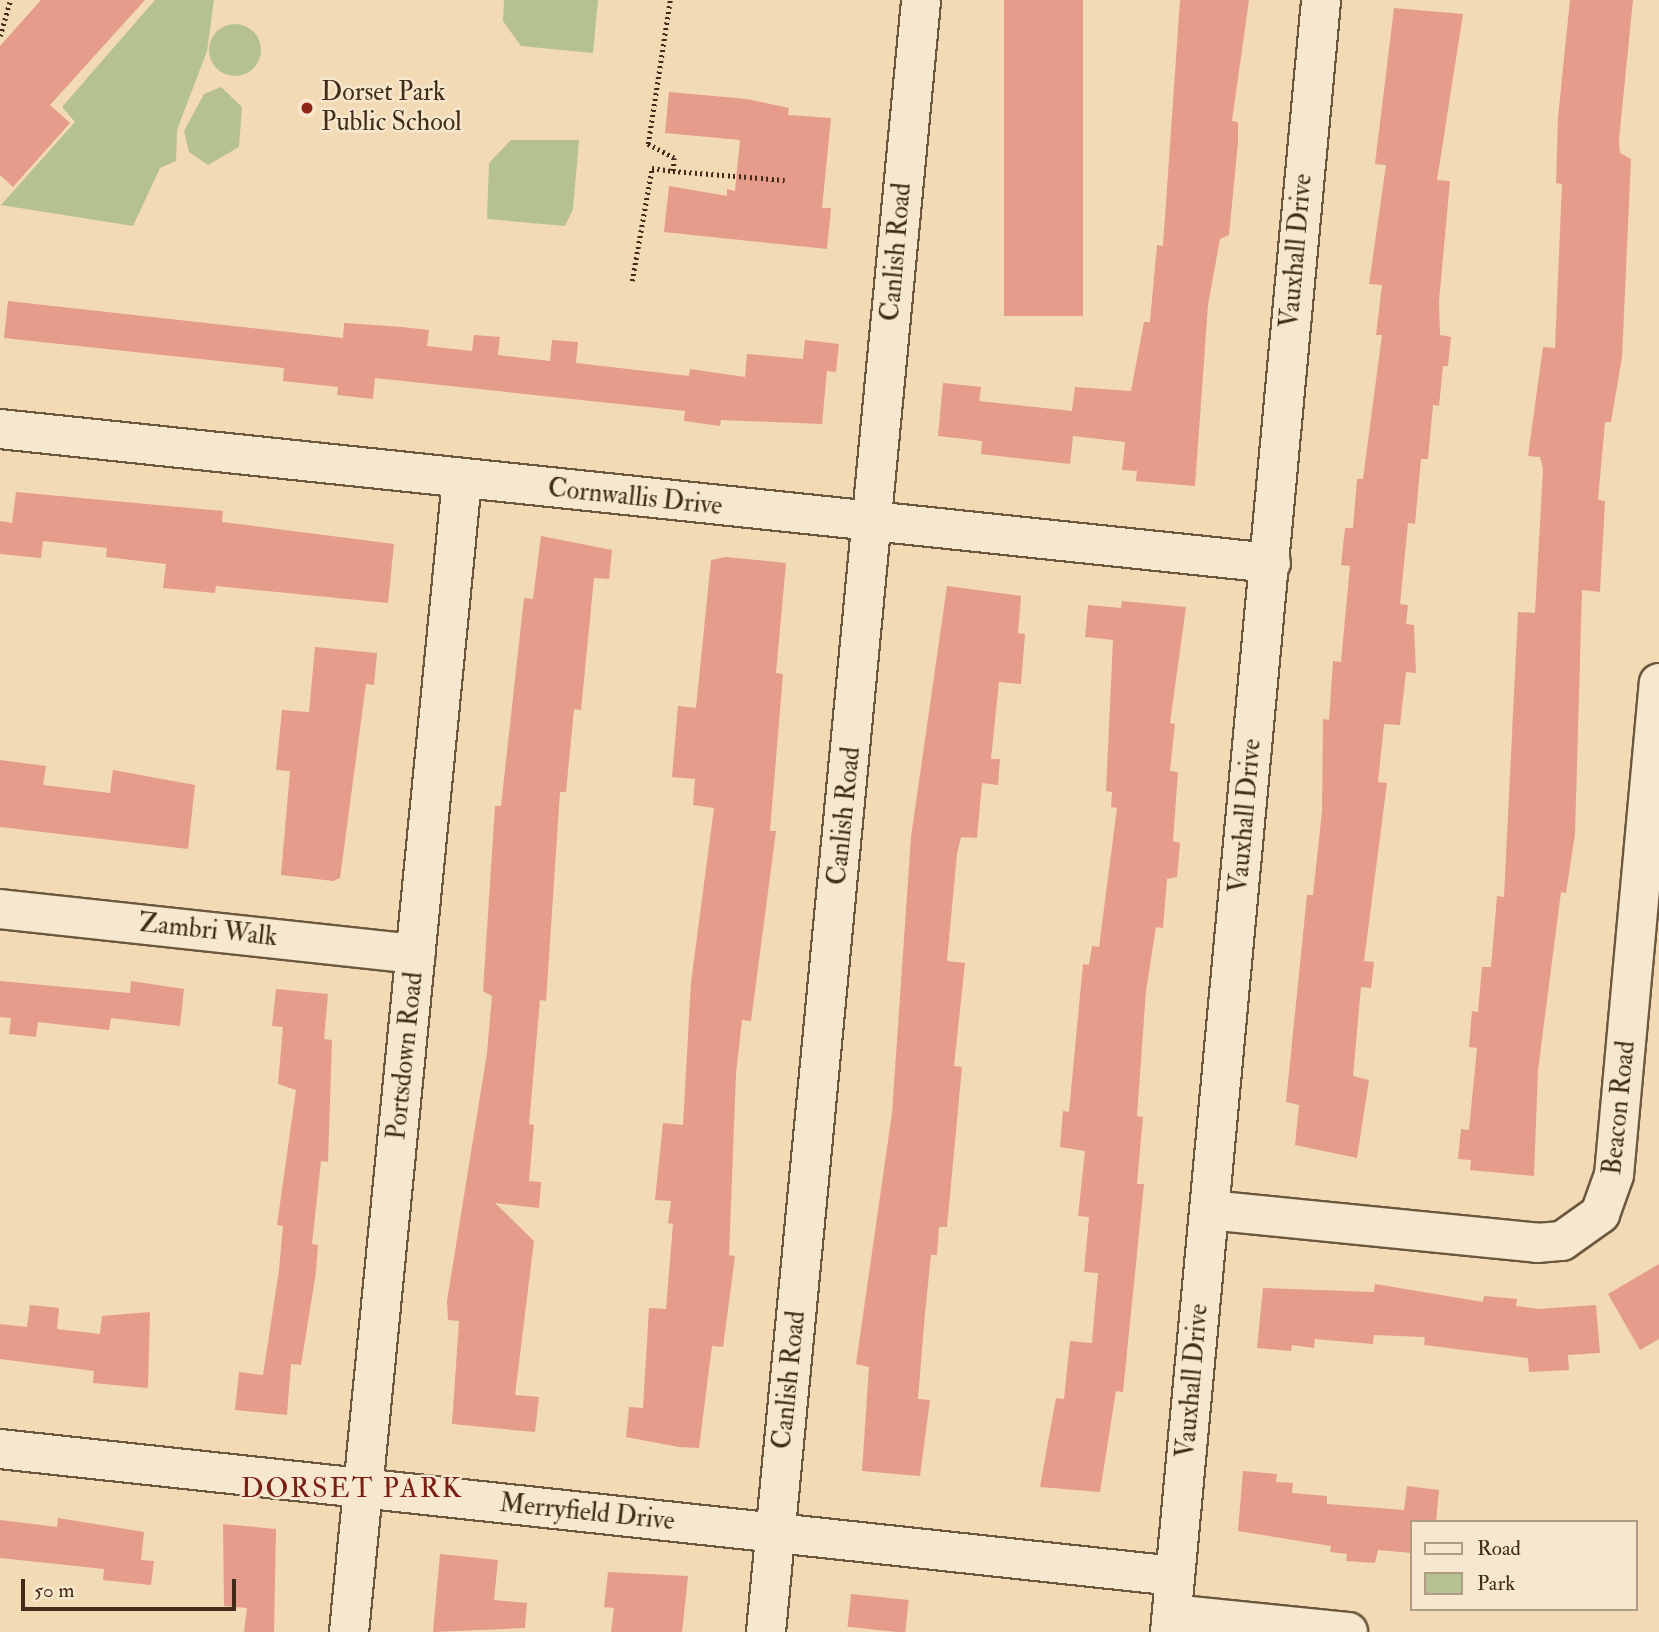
<!DOCTYPE html>
<html>
<head>
<meta charset="utf-8">
<style>
	body { margin:0 }
	#map { position:relative; width:1659px; height:1632px; overflow:hidden; background:#f2dab4; font-family:"IM FELL Double Pica",serif }
	div>[style] { position:absolute }
	[style*='--x'] { left:calc(var(--x)*1px); top:calc(var(--y)*1px); width:calc(var(--w)*1px); rotate:calc(var(--a)*1deg) }
	.green>* { inset:0; background:#b6c191 }
	.round { border-radius:50% }
	.building>* { inset:0; background:#e59c8a; transform-origin:0 0 }
	.path>* { height:4.5px; margin-top:-2.25px; transform-origin:0; background:repeating-linear-gradient(90deg,#402c18 0 2px,transparent 0 5.5px) }
	.roads { filter:drop-shadow(2px 0 #6c583f) drop-shadow(-2px 0 #6c583f) drop-shadow(0 2px #6c583f) drop-shadow(0 -2px #6c583f) }
	.minor>* { height:38px; margin:-19px; padding:0 19px; transform-origin:19px; border-radius:19px; background:#f7e7ce }
	.dots>* { width:19px; height:19px; translate:-50% -50%; box-sizing:border-box; border:4px solid #f7e7ce; border-radius:50% }
	span { translate:-50% -50%; white-space:nowrap; text-align:center; line-height:1.15; -webkit-text-stroke:5px #f7e7ce; paint-order:stroke }
	.poi-label { font-size:26px; color:#402c18 }
	.left { translate:0 -50%; text-align:left }
	.street-label { font-size:26px; color:#402c18 }
	.neighbourhood-label { font-size:28px; color:#7a1f14; letter-spacing:2px }
	.legend { position:absolute; left:1410px; top:1520px; width:228px; height:91px; box-sizing:border-box; background:#f7e7ce; border:2px solid #ae9c85; margin:0; padding:9px 12px; list-style:none; font-size:21px; color:#402c18 }
	.legend li { display:flex; align-items:center; gap:14px; height:35px }
	.legend b { width:35px; border:2px solid #ae9c85 }
	.scale { position:absolute; left:21px; top:1579px; width:215px; height:32px; box-sizing:border-box; border:4px solid #402c18; border-top:0; padding-left:9px; font-size:21px; line-height:24px; white-space:nowrap; color:#402c18; -webkit-text-stroke:5px #f7e7ce; paint-order:stroke }
</style>
</head>
<body>
<div id="map">
	<div class="green">
		<i style="clip-path:polygon(155px 0,214px 0,207px 51px,177px 130px,176px 161px,160px 168px,133px 226px,1px 205px,75px 122px,62px 107px)"></i>
		<i style="clip-path:polygon(504px 0,598px 0,593px 53px,521px 46px,503px 21px)"></i>
		<i class="round" style="left:209px;top:24px;width:52px;height:52px"></i>
		<i style="clip-path:polygon(221px 87px,242px 107px,239px 147px,208px 165px,189px 152px,184px 131px,204px 94px)"></i>
		<i style="clip-path:polygon(511px 140px,579px 140px,573px 209px,565px 226px,487px 219px,489px 163px)"></i>
	</div>
	<div class="building">
		<i style="clip-path:polygon(41px 0,145px 0,50px 105px,70px 123px,13px 187px,0 175px,0 46px)"></i>
		<i style="left:1004px;top:0;width:79px;height:316px"></i>
		<i style="clip-path:polygon(1180px 0,1249px 0,1232px 121px,1238px 122px,1238px 142px,1229px 235px,1220px 239px,1208px 305px,1195px 486px,1136px 481px,1137px 471px,1122px 470px,1125px 442px,1073px 436px,1070px 464px,981px 454px,982px 441px,938px 436px,943px 383px,981px 387px,979px 401px,1072px 411px,1075px 387px,1131px 391px,1144px 322px,1150px 322px,1157px 245px,1163px 246px)"></i>
		<i style="clip-path:polygon(1570px 0,1633px 0,1619px 139px,1620px 153px,1631px 159px,1622px 357px,1611px 422px,1605px 422px,1598px 500px,1605px 501px,1600px 592px,1582px 590px,1575px 834px,1566px 893px,1561px 892px,1538px 1070px,1534px 1176px,1470px 1170px,1471px 1160px,1458px 1159px,1461px 1129px,1469px 1130px,1477px 1048px,1469px 1047px,1472px 1011px,1478px 1012px,1482px 967px,1491px 967px,1497px 896px,1504px 897px,1518px 612px,1535px 613px,1543px 469px,1540px 457px,1528px 456px,1543px 347px,1555px 348px,1562px 184px,1556px 183px,1558px 117px)"></i>
		<i style="clip-path:polygon(1394px 8px,1463px 14px,1437px 180px,1450px 181px,1439px 301px,1440px 335px,1451px 337px,1448px 366px,1443px 366px,1439px 406px,1433px 405px,1428px 459px,1421px 459px,1415px 524px,1408px 523px,1400px 604px,1408px 605px,1406px 624px,1414px 625px,1416px 673px,1406px 672px,1400px 725px,1384px 724px,1378px 782px,1387px 783px,1364px 961px,1374px 962px,1371px 988px,1361px 987px,1353px 1076px,1369px 1080px,1357px 1158px,1295px 1145px,1299px 1105px,1286px 1102px,1307px 895px,1313px 895px,1322px 811px,1323px 719px,1329px 720px,1333px 661px,1341px 662px,1350px 566px,1341px 565px,1345px 528px,1353px 528px,1357px 479px,1363px 479px,1382px 335px,1376px 335px,1382px 285px,1369px 284px,1386px 165px,1375px 164px)"></i>
		<i style="clip-path:polygon(669px 92px,747px 99px,789px 108px,788px 115px,831px 118px,822px 208px,831px 208px,827px 249px,664px 232px,669px 186px,727px 196px,727px 189px,735px 191px,740px 140px,665px 133px)"></i>
		<i style="clip-path:polygon(8px 301px,343px 338px,344px 323px,402px 327px,429px 330px,427px 346px,472px 351px,474px 335px,500px 337px,498px 355px,550px 361px,552px 340px,578px 342px,576px 363px,689px 376px,690px 369px,745px 377px,747px 354px,803px 359px,805px 340px,839px 344px,836px 372px,827px 371px,822px 424px,721px 420px,720px 426px,684px 421px,685px 411px,375px 378px,373px 399px,337px 395px,338px 387px,283px 381px,284px 368px,4px 338px)"></i>
		<i style="clip-path:polygon(16px 492px,223px 511px,222px 522px,394px 544px,388px 603px,216px 586px,215px 593px,163px 588px,166px 564px,106px 557px,107px 548px,43px 541px,41px 558px,0 554px,0 521px,12px 523px)"></i>
		<i style="clip-path:polygon(541px 536px,612px 550px,609px 579px,594px 578px,581px 710px,574px 709px,566px 792px,560px 792px,546px 1001px,540px 1000px,529px 1124px,534px 1125px,529px 1181px,541px 1182px,539px 1208px,495px 1203px,534px 1241px,515px 1395px,539px 1397px,535px 1432px,452px 1424px,459px 1321px,448px 1320px,447px 1301px,487px 1053px,492px 996px,483px 991px,495px 806px,501px 806px,524px 598px,533px 599px)"></i>
		<i style="clip-path:polygon(726px 557px,786px 563px,776px 673px,783px 674px,770px 831px,776px 831px,751px 1021px,742px 1020px,736px 1074px,729px 1255px,735px 1256px,723px 1347px,712px 1346px,699px 1448px,679px 1447px,626px 1437px,629px 1407px,643px 1408px,649px 1308px,666px 1309px,673px 1224px,668px 1223px,671px 1201px,655px 1200px,663px 1123px,683px 1125px,691px 982px,714px 808px,693px 805px,695px 779px,672px 777px,678px 706px,696px 708px,711px 560px)"></i>
		<i style="clip-path:polygon(947px 586px,1021px 596px,1018px 633px,1025px 634px,1021px 684px,999px 682px,991px 759px,1000px 759px,998px 785px,982px 783px,977px 838px,961px 837px,957px 854px,947px 961px,965px 963px,954px 1066px,962px 1067px,947px 1227px,939px 1227px,937px 1255px,931px 1255px,925px 1313px,918px 1399px,930px 1400px,920px 1476px,862px 1471px,869px 1367px,856px 1364px,892px 1113px,911px 837px)"></i>
		<i style="clip-path:polygon(1122px 601px,1186px 607px,1170px 723px,1175px 724px,1170px 771px,1178px 772px,1173px 841px,1180px 843px,1177px 877px,1167px 879px,1163px 928px,1156px 927px,1146px 991px,1137px 1116px,1143px 1117px,1137px 1184px,1144px 1184px,1123px 1392px,1116px 1391px,1100px 1492px,1040px 1487px,1056px 1398px,1064px 1399px,1070px 1341px,1092px 1343px,1098px 1273px,1084px 1272px,1089px 1217px,1078px 1216px,1085px 1151px,1060px 1147px,1063px 1111px,1069px 1112px,1083px 964px,1089px 965px,1092px 946px,1099px 947px,1117px 808px,1111px 807px,1112px 792px,1106px 791px,1113px 640px,1085px 637px,1088px 605px,1121px 608px)"></i>
		<i style="clip-path:polygon(315px 647px,377px 653px,374px 685px,366px 684px,340px 878px,333px 881px,281px 875px,290px 771px,276px 770px,282px 710px,309px 712px)"></i>
		<i style="clip-path:polygon(0 760px,46px 766px,43px 785px,110px 793px,113px 770px,195px 785px,188px 849px,0 827px)"></i>
		<i style="clip-path:polygon(0 981px,130px 993px,131px 981px,184px 989px,180px 1026px,111px 1018px,109px 1030px,38px 1022px,36px 1037px,9px 1034px,11px 1018px,0 1017px)"></i>
		<i style="clip-path:polygon(276px 989px,328px 994px,324px 1039px,332px 1040px,328px 1162px,321px 1161px,312px 1244px,318px 1245px,316px 1272px,301px 1365px,291px 1364px,287px 1415px,235px 1410px,239px 1372px,263px 1375px,279px 1270px,283px 1226px,277px 1225px,296px 1090px,278px 1084px,283px 1027px,272px 1026px)"></i>
		<i style="clip-path:polygon(1659px 1264px,1659px 1339px,1640px 1350px,1608px 1294px)"></i>
		<i style="clip-path:polygon(1375px 1284px,1483px 1302px,1484px 1296px,1517px 1299px,1516px 1306px,1538px 1309px,1596px 1305px,1600px 1353px,1568px 1355px,1569px 1370px,1529px 1372px,1528px 1358px,1424px 1345px,1425px 1337px,1374px 1335px,1373px 1344px,1315px 1339px,1314px 1348px,1292px 1345px,1291px 1351px,1257px 1348px,1263px 1288px,1374px 1292px)"></i>
		<i style="clip-path:polygon(30px 1305px,59px 1308px,57px 1329px,100px 1334px,102px 1316px,150px 1312px,148px 1388px,93px 1383px,94px 1371px,0 1359px,0 1324px,27px 1327px)"></i>
		<i style="clip-path:polygon(1243px 1471px,1277px 1474px,1276px 1482px,1293px 1483px,1292px 1493px,1327px 1496px,1327px 1504px,1404px 1510px,1407px 1486px,1439px 1490px,1436px 1522px,1412px 1522px,1412px 1553px,1378px 1550px,1375px 1563px,1346px 1561px,1347px 1554px,1330px 1552px,1331px 1546px,1238px 1531px)"></i>
		<i style="clip-path:polygon(58px 1518px,144px 1532px,141px 1560px,154px 1561px,151px 1585px,103px 1580px,104px 1569px,0 1558px,0 1520px,57px 1527px)"></i>
		<i style="clip-path:polygon(223px 1524px,276px 1529px,274px 1632px,244px 1632px,247px 1608px,224px 1606px)"></i>
		<i style="clip-path:polygon(440px 1554px,498px 1560px,494px 1600px,527px 1603px,525px 1628px,433px 1632px)"></i>
		<i style="clip-path:polygon(608px 1572px,688px 1576px,682px 1632px,611px 1632px,614px 1608px,604px 1607px)"></i>
		<i style="left:851px;top:1594px;width:58px;height:33px;rotate:6deg"></i>
	</div>
	<div class="path">
		<i style="--x:0;--y:36;--w:37;--a:-74"></i>
		<i style="--x:673;--y:171;--w:112;--a:4.6"></i>
		<i style="--x:632;--y:281;--w:115;--a:-80"></i>
		<i style="--x:652;--y:168;--w:21;--a:8"></i>
		<i style="--x:673;--y:171;--w:13;--a:-86"></i>
		<i style="--x:674;--y:158;--w:30;--a:-152"></i>
		<i style="--x:648;--y:144;--w:146;--a:-81.3"></i>
	</div>
	<div class="roads">
		<div class="minor">
			<i style="--x:0;--y:429;--w:1278;--a:6.02"></i>
			<i style="--x:0;--y:909;--w:418;--a:6.2"></i>
			<i style="--x:1209;--y:1210;--w:330;--a:5.7"></i>
			<i style="--x:1537;--y:1243;--w:25;--a:-5"></i>
			<i style="--x:1562;--y:1241;--w:47;--a:-35.4"></i>
			<i style="--x:1600;--y:1214;--w:41;--a:-70.3"></i>
			<i style="--x:1614;--y:1175;--w:494;--a:-84.8"></i>
			<i style="--x:0;--y:1449;--w:1182;--a:6.17"></i>
			<i style="--x:1172;--y:1614;--w:177;--a:5.8"></i>
			<i style="--x:349;--y:1632;--w:1159;--a:-84.4"></i>
			<i style="--x:766;--y:1632;--w:1639;--a:-84.57"></i>
			<i style="--x:1170;--y:1632;--w:1639;--a:-84.71"></i>
		</div>
	</div>
	<div class="dots">
		<i style="left:307px;top:108px;background:#8f2418"></i>
	</div>
	<div class="poi-label">
		<span class="left" style="left:321px;top:108px">Dorset Park<br>Public School</span>
	</div>
	<div class="street-label">
		<span style="left:1297px;top:251px;rotate:-85deg">Vauxhall Drive</span>
		<span style="left:897px;top:252px;rotate:-85deg">Canlish Road</span>
		<span style="left:635px;top:498px;rotate:6deg">Cornwallis Drive</span>
		<span style="left:845px;top:816px;rotate:-84deg">Canlish Road</span>
		<span style="left:1246px;top:816px;rotate:-85deg">Vauxhall Drive</span>
		<span style="left:208px;top:931px;rotate:6deg">Zambri Walk</span>
		<span style="left:406px;top:1056px;rotate:-84deg">Portsdown Road</span>
		<span style="left:1620px;top:1108px;rotate:-84deg">Beacon Road</span>
		<span style="left:790px;top:1380px;rotate:-84deg">Canlish Road</span>
		<span style="left:1193px;top:1381px;rotate:-85deg">Vauxhall Drive</span>
		<span style="left:587px;top:1513px;rotate:6deg">Merryfield Drive</span>
	</div>
	<div class="neighbourhood-label">
		<span style="left:352px;top:1489px">DORSET PARK</span>
	</div>
	<ul class="legend">
	<li><b style="height:9px;background:#f7e7ce"></b>Road</li>
	<li><b style="height:19px;background:#b6c191"></b>Park</li>
	</ul>
	<div class="scale">50 m</div>
</div>
</body>
</html>
